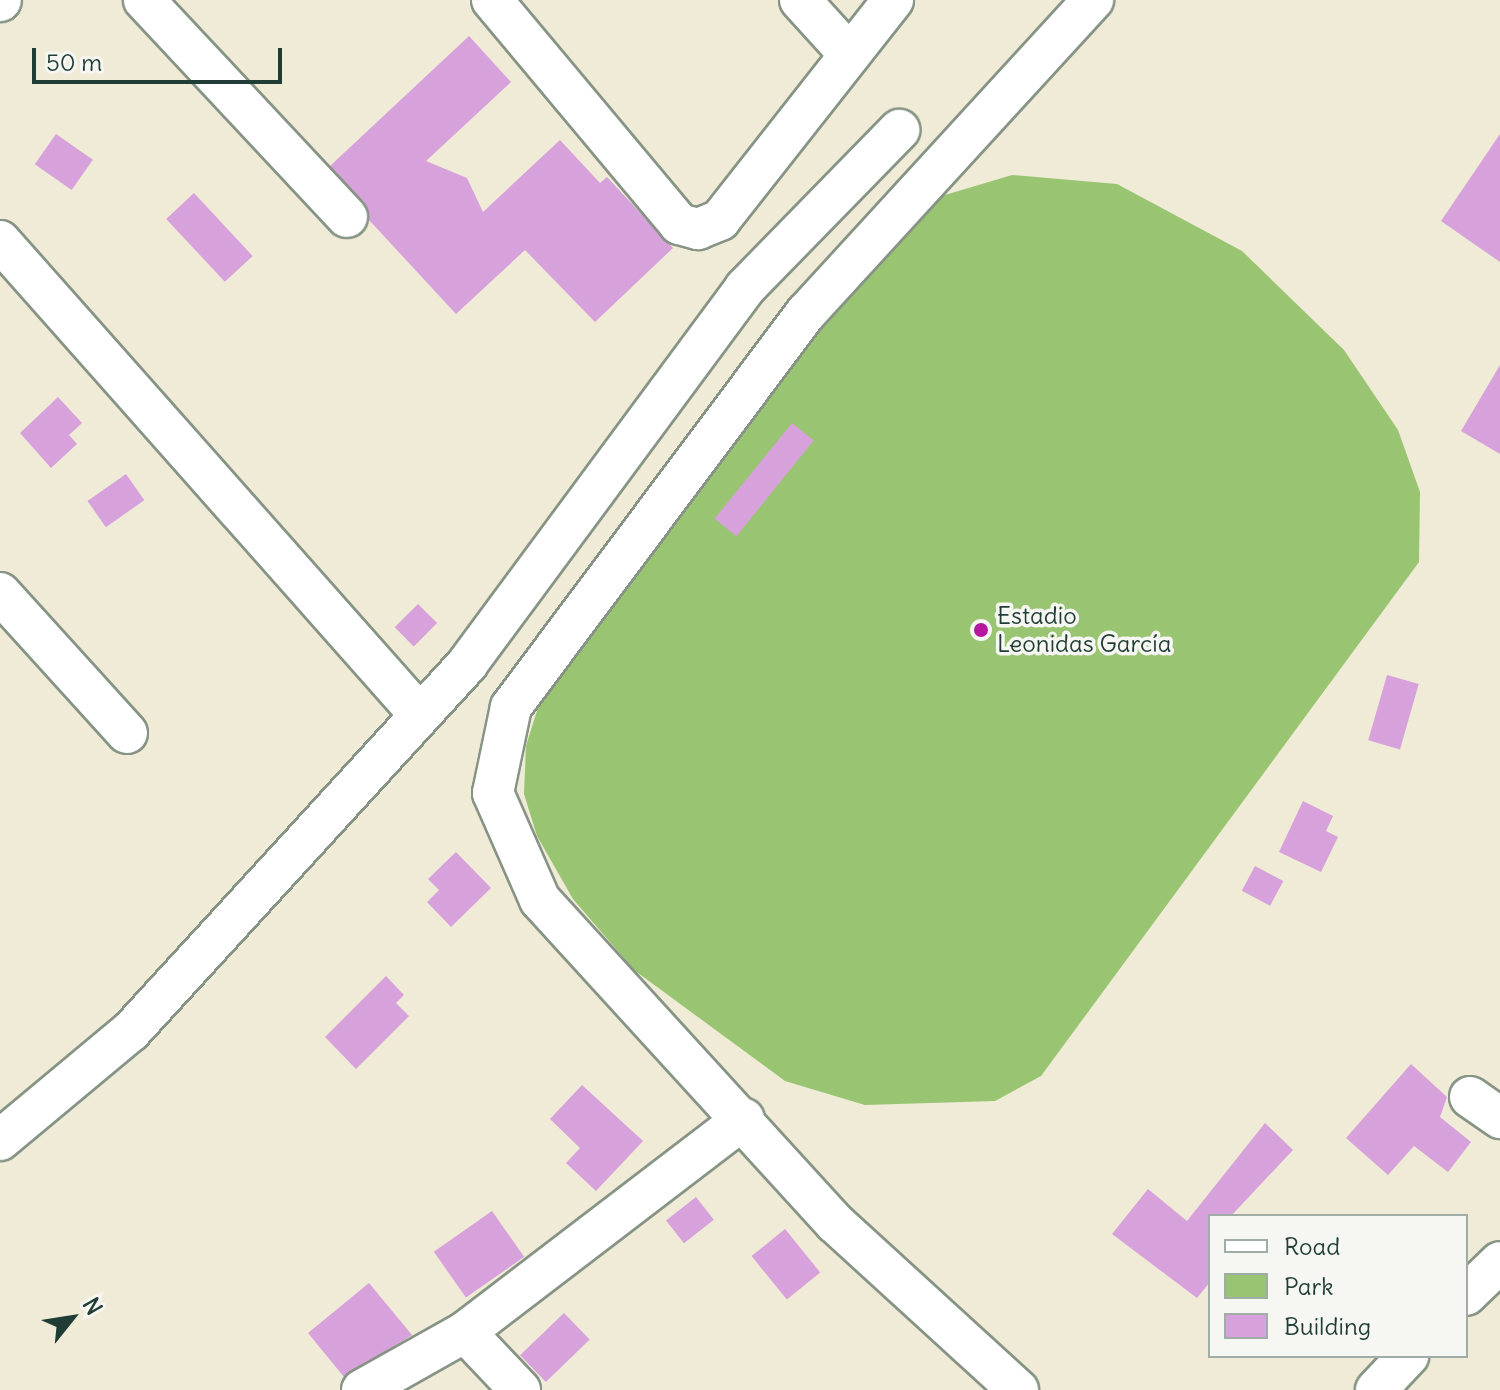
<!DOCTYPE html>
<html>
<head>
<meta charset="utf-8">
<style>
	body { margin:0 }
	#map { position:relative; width:1500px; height:1390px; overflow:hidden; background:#efebd6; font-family:Delius,sans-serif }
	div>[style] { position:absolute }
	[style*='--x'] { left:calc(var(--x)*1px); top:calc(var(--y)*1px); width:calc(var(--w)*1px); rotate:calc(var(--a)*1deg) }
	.green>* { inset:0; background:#99c471 }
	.building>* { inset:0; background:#d7a1db; transform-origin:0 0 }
	.roads { filter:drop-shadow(2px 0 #879485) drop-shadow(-2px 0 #879485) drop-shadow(0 2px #879485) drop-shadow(0 -2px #879485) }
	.street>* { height:40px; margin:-20px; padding:0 20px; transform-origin:20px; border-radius:20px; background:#fff }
	.dots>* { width:22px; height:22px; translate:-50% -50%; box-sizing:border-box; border:4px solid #f6f6f2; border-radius:50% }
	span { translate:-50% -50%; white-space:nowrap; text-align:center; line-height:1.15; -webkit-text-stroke:7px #f6f6f2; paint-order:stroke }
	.poi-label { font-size:24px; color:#1f3d34 }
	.left { translate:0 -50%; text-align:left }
	.legend { position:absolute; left:1208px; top:1214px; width:260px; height:144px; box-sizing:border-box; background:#f6f6f2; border:2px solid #a0aca6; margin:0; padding:10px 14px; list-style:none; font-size:24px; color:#1f3d34 }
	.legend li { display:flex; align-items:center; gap:16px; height:40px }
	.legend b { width:40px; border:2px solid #a0aca6 }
	.north { position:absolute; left:32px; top:1278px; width:80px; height:80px; -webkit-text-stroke:6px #f6f6f2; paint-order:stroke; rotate:60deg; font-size:22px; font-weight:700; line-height:32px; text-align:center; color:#1f3d34 }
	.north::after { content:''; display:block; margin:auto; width:28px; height:36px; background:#1f3d34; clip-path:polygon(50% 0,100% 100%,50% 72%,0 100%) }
	.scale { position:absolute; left:32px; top:48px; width:250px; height:36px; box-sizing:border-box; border:4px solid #1f3d34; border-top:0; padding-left:10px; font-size:24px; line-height:28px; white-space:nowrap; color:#1f3d34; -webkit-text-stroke:6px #f6f6f2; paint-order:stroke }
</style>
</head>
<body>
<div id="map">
	<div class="green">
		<i style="clip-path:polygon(1012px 175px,1117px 184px,1242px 251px,1344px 350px,1398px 430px,1420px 492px,1419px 562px,1041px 1076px,995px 1101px,865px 1105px,785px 1081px,634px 970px,573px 899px,537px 836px,524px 794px,526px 746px,541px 698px,891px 233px,935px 198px)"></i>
	</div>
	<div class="building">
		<i style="clip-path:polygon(469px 36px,511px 82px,426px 161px,467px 178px,483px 212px,560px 140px,600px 183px,607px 177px,673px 248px,595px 322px,525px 250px,456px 314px,369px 220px,364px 202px,330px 166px)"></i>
		<i style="left:56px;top:134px;width:45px;height:37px;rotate:35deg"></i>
		<i style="clip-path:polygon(1500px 134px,1500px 262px,1441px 221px)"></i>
		<i style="left:194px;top:193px;width:86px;height:38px;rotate:47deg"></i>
		<i style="clip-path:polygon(1500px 365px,1500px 454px,1461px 431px)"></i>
		<i style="clip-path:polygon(58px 397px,82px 423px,69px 435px,77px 444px,51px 468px,20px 433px)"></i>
		<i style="left:792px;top:423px;width:28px;height:123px;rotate:39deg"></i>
		<i style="left:126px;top:474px;width:32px;height:47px;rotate:55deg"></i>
		<i style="left:418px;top:604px;width:27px;height:33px;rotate:45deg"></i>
		<i style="left:1387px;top:675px;width:33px;height:68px;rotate:16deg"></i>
		<i style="clip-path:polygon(1303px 801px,1333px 816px,1326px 831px,1338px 837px,1321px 872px,1279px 852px)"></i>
		<i style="clip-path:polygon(456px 852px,491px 888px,451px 927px,427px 902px,439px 890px,428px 879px)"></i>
		<i style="left:1255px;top:866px;width:32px;height:28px;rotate:28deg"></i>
		<i style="clip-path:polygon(386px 976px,404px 995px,396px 1003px,409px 1016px,356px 1069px,325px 1037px)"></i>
		<i style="clip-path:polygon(1411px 1064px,1447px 1097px,1440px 1117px,1471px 1142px,1448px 1172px,1414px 1146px,1388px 1175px,1346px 1138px)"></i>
		<i style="clip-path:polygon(582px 1085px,643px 1141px,596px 1191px,566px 1163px,580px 1148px,550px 1119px)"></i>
		<i style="clip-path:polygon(1265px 1123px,1293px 1150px,1231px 1216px,1210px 1216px,1210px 1282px,1197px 1298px,1112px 1234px,1148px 1189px,1187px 1221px)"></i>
		<i style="left:696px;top:1197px;width:29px;height:38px;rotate:52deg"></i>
		<i style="left:492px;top:1211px;width:56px;height:71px;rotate:55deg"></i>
		<i style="left:785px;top:1229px;width:56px;height:43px;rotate:51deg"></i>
		<i style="clip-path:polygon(369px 1283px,412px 1335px,344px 1377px,308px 1333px)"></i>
		<i style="left:564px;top:1313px;width:37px;height:61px;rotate:46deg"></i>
	</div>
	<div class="roads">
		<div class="street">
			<i style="--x:144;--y:0;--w:297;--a:46.9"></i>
			<i style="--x:492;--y:0;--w:292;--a:50.1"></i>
			<i style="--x:679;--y:224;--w:20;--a:15"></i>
			<i style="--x:698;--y:229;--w:24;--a:-22"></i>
			<i style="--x:720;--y:220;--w:280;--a:-51.8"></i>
			<i style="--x:800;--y:0;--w:74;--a:47.7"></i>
			<i style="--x:0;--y:1;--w:1;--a:-45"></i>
			<i style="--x:0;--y:241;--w:633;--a:48.46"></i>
			<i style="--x:0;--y:593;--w:189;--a:47.8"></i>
			<i style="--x:1470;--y:1097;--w:37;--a:35"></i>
			<i style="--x:0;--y:1140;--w:170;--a:-39.8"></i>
			<i style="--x:131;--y:1031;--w:498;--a:-47.5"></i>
			<i style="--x:467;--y:664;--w:468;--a:-53.5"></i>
			<i style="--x:745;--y:288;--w:221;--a:-45.7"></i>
			<i style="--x:1466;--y:1295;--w:47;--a:-44.1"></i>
			<i style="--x:465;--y:1332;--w:80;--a:46.5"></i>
			<i style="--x:362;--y:1390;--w:118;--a:-29.4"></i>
			<i style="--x:465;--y:1332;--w:351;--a:-37.4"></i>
			<i style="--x:1018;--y:1390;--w:248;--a:-137.6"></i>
			<i style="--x:835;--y:1223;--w:437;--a:-132.4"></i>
			<i style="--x:540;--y:900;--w:117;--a:-113.7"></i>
			<i style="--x:493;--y:793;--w:88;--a:-78.2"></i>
			<i style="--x:511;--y:707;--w:492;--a:-53.2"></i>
			<i style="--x:806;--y:313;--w:425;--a:-47.5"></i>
			<i style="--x:1376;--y:1390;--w:47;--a:-46.7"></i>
		</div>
	</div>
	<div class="dots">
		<i style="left:981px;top:630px;background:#b5179e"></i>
	</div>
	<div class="poi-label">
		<span class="left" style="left:997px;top:630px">Estadio<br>Leonidas García</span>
	</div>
	<ul class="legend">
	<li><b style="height:10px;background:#fff"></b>Road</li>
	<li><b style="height:22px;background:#99c471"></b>Park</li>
	<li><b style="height:22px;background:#d7a1db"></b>Building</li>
	</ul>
	<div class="north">N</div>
	<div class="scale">50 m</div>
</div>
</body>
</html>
